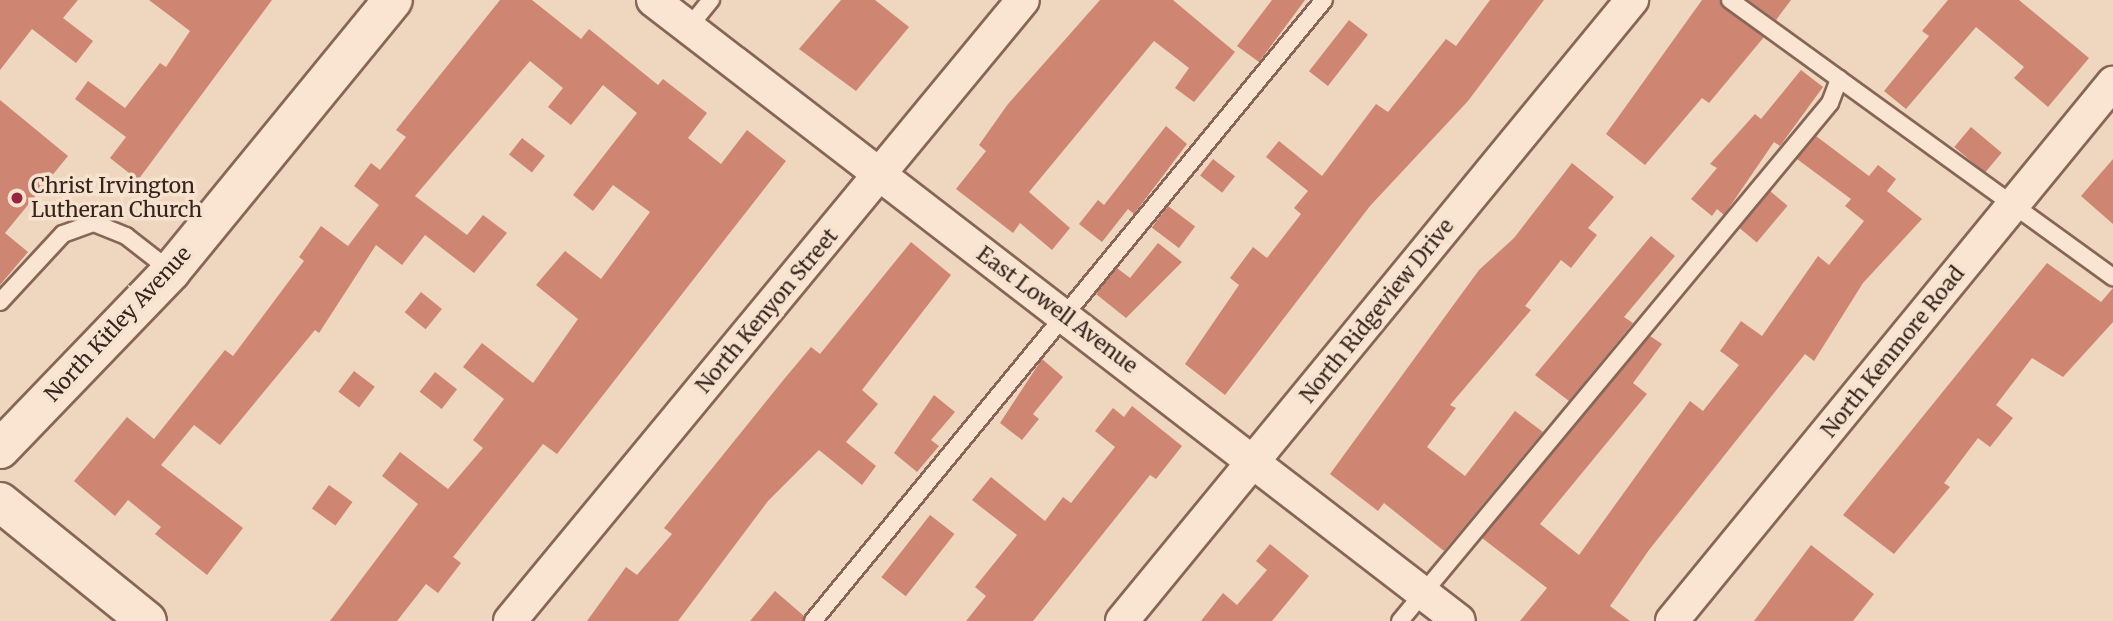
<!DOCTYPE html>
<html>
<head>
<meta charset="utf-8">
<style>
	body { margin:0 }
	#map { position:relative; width:2113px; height:621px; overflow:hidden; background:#efd6be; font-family:Merriweather,serif }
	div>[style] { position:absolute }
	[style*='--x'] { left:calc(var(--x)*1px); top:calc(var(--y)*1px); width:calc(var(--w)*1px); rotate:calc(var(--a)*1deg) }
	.building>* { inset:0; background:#ce8673; transform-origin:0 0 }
	.roads { filter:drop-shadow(2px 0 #876657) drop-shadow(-2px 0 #876657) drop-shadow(0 2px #876657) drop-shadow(0 -2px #876657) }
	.service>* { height:16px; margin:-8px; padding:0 8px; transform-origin:8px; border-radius:8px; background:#f9e5d2 }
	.minor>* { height:32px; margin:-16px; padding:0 16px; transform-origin:16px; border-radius:16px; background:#f9e5d2 }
	.tertiary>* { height:38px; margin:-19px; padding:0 19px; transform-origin:19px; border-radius:19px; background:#f9e5d2 }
	.dots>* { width:19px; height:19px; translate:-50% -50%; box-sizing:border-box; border:4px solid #f6e2ce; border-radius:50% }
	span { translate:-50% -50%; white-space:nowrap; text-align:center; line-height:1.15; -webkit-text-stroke:7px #f6e2ce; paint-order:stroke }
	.poi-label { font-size:21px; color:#36231c }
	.left { translate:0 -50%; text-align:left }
	.street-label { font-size:21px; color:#36231c }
</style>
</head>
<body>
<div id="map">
	<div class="building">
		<i style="clip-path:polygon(0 0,78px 0,63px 18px,93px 41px,76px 63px,32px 29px,0 70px)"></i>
		<i style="clip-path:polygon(149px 0,272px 0,138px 180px,110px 158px,126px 137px,75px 99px,88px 81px,125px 108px,160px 63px,166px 67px,190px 31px)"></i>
		<i style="clip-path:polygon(500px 0,532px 0,581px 39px,589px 29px,658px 85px,663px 79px,707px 113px,688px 138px,721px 164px,747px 130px,786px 161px,557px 454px,543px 444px,453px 557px,461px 563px,438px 593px,426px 584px,397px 621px,330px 621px,418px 504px,382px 476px,400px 452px,448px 489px,483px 448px,473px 440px,504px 399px,463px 367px,482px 343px,533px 383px,578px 319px,536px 285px,565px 251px,601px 279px,650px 212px,613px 185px,593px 211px,573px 195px,637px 113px,603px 85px,571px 125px,548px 107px,563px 88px,530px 61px,415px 196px,467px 235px,483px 215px,507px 233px,474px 273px,425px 235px,402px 265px,376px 245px,319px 333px,315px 330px,220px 445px,194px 425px,161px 465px,243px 528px,207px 575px,155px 534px,161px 527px,128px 500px,115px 516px,74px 481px,127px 417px,154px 439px,225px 350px,233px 356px,304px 261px,299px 257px,321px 226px,348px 246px,379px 205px,354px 186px,371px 163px,380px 170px,406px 137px,396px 130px)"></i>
		<i style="clip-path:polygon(841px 0,875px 0,909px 27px,856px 91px,799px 49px)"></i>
		<i style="clip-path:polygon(1100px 0,1173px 0,1235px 52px,1194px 102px,1175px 88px,1189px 68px,1154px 41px,1029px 192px,1070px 228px,1052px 250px,1020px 223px,1013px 233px,956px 189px,986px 151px,979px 145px,1008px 104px)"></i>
		<i style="clip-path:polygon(1272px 0,1305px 0,1259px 62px,1237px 46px)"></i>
		<i style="clip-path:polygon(1490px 0,1544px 0,1468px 101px,1370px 206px,1225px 395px,1185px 364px,1239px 285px,1230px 278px,1253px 247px,1267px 258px,1301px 214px,1294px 208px,1308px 191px,1266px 157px,1279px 141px,1322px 176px,1376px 104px,1388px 112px,1446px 39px,1456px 46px)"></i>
		<i style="clip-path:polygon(1702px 0,1720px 0,1764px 37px,1709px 103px,1702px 98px,1645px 165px,1606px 134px)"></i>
		<i style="clip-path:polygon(1748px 0,1791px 0,1776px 20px)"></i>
		<i style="clip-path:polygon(1948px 0,2019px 0,2089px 58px,2048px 107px,2014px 78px,2024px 67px,1976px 27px,1906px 109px,1884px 91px,1929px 36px,1922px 31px)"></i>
		<i style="left:1349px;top:20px;width:24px;height:65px;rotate:38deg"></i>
		<i style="clip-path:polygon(1801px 70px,1823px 87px,1780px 146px,1774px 142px,1724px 215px,1717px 209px,1712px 216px,1691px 199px,1717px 168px,1710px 164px,1755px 114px,1761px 119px)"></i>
		<i style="clip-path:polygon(0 100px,68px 156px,5px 233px,28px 252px,0 285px)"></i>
		<i style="clip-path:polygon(1166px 126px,1187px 144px,1134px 214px,1128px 209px,1102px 242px,1079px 224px,1098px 200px,1104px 205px)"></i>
		<i style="left:1971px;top:127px;width:40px;height:26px;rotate:40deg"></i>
		<i style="clip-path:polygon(1816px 136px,1869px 176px,1878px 165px,1896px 179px,1887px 191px,1922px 219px,1863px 283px,1814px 361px,1805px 354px,1649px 550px,1610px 606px,1630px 621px,1520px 621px,1547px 588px,1482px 538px,1650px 336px,1662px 344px,1633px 383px,1647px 394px,1540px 524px,1579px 555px,1690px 401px,1703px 411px,1739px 365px,1720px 351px,1741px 321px,1762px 336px,1818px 256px,1829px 265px,1864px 221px,1845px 206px,1851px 199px,1797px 159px)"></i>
		<i style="left:522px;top:138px;width:29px;height:21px;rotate:38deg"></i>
		<i style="left:1213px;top:159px;width:28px;height:21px;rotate:38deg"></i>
		<i style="clip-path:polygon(2113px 159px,2113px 224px,2081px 196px)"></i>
		<i style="clip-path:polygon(1572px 163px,1614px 197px,1588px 228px,1597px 235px,1571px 268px,1561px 260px,1525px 306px,1531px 310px,1450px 405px,1456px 408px,1427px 447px,1465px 476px,1515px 411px,1543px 432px,1444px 551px,1384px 503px,1378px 511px,1330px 474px,1479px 270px,1514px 238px)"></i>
		<i style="left:1770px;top:191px;width:23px;height:48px;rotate:40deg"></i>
		<i style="left:1168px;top:206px;width:34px;height:27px;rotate:37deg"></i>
		<i style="clip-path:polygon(1651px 236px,1675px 256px,1624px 317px,1633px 323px,1569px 401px,1535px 375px)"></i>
		<i style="clip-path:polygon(911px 242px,951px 275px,862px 390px,878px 404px,846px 442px,876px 466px,862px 485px,819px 450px,768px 501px,678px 621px,587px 621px,626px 567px,637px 575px,672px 534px,664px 528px,785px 378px,811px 347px,820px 354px)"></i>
		<i style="clip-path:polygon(1158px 243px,1182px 262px,1126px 318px,1096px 294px,1117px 268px,1130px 278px)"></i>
		<i style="clip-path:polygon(2047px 263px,2101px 302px,2113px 288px,2113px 322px,2063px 377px,2032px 358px,1996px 405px,2013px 418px,1990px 447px,1978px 438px,1944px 483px,1950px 487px,1894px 554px,1843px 515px)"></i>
		<i style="left:421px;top:292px;width:27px;height:26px;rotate:39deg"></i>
		<i style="clip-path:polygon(1042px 359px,1063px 377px,1033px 414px,1039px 419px,1022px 440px,1000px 423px)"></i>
		<i style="left:354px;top:371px;width:26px;height:26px;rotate:37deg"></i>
		<i style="left:435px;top:372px;width:28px;height:25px;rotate:38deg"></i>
		<i style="clip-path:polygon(934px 395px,955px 412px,931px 440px,939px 446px,917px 472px,894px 453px)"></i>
		<i style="clip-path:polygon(1132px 406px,1182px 446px,1156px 479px,1150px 475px,1033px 621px,966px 621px,986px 596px,975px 587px,1017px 535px,972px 500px,991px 477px,1045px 521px,1063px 497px,1071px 503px,1115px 447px,1095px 431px,1113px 408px,1124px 417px)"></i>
		<i style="left:329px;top:485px;width:29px;height:29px;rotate:36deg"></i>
		<i style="left:930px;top:515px;width:31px;height:79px;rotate:38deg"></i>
		<i style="clip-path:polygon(1270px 544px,1309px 576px,1272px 621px,1201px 621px,1223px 593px,1237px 605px,1267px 570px,1256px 561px)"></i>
		<i style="clip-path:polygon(1811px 545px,1874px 594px,1853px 621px,1754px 621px)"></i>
		<i style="clip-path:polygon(775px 591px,804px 616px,803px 621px,750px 621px)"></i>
	</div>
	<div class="roads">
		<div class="service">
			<i style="--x:1730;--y:0;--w:473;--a:35.9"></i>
			<i style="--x:689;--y:27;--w:35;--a:-51"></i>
			<i style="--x:0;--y:302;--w:93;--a:-47.2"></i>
			<i style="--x:63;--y:234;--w:33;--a:-20"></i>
			<i style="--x:94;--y:223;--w:35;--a:22"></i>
			<i style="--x:126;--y:236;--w:57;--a:37.9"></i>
			<i style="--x:813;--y:621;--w:804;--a:-50.55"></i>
			<i style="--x:1400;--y:621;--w:673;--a:-50.3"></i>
			<i style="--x:1830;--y:103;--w:26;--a:-69"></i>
		</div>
		<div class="minor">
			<i style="--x:653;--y:0;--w:1017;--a:37.61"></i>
			<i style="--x:510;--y:621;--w:805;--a:-50.44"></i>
			<i style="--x:1122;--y:621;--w:804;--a:-50.61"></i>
			<i style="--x:1672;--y:621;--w:696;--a:-50.66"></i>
		</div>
		<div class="tertiary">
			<i style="--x:0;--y:449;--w:247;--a:-46.1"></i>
			<i style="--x:171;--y:271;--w:350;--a:-50.7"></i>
			<i style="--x:0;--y:502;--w:189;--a:39"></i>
		</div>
	</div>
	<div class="dots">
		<i style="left:17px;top:198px;background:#98253e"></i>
	</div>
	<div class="poi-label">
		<span class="left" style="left:31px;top:198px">Christ Irvington<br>Lutheran Church</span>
	</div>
	<div class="street-label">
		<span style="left:1057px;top:310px;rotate:37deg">East Lowell Avenue</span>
		<span style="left:767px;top:311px;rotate:-50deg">North Kenyon Street</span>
		<span style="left:1377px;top:311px;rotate:-51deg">North Ridgeview Drive</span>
		<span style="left:118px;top:324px;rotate:-47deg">North Kitley Avenue</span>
		<span style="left:1893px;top:352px;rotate:-51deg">North Kenmore Road</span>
	</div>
</div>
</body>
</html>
